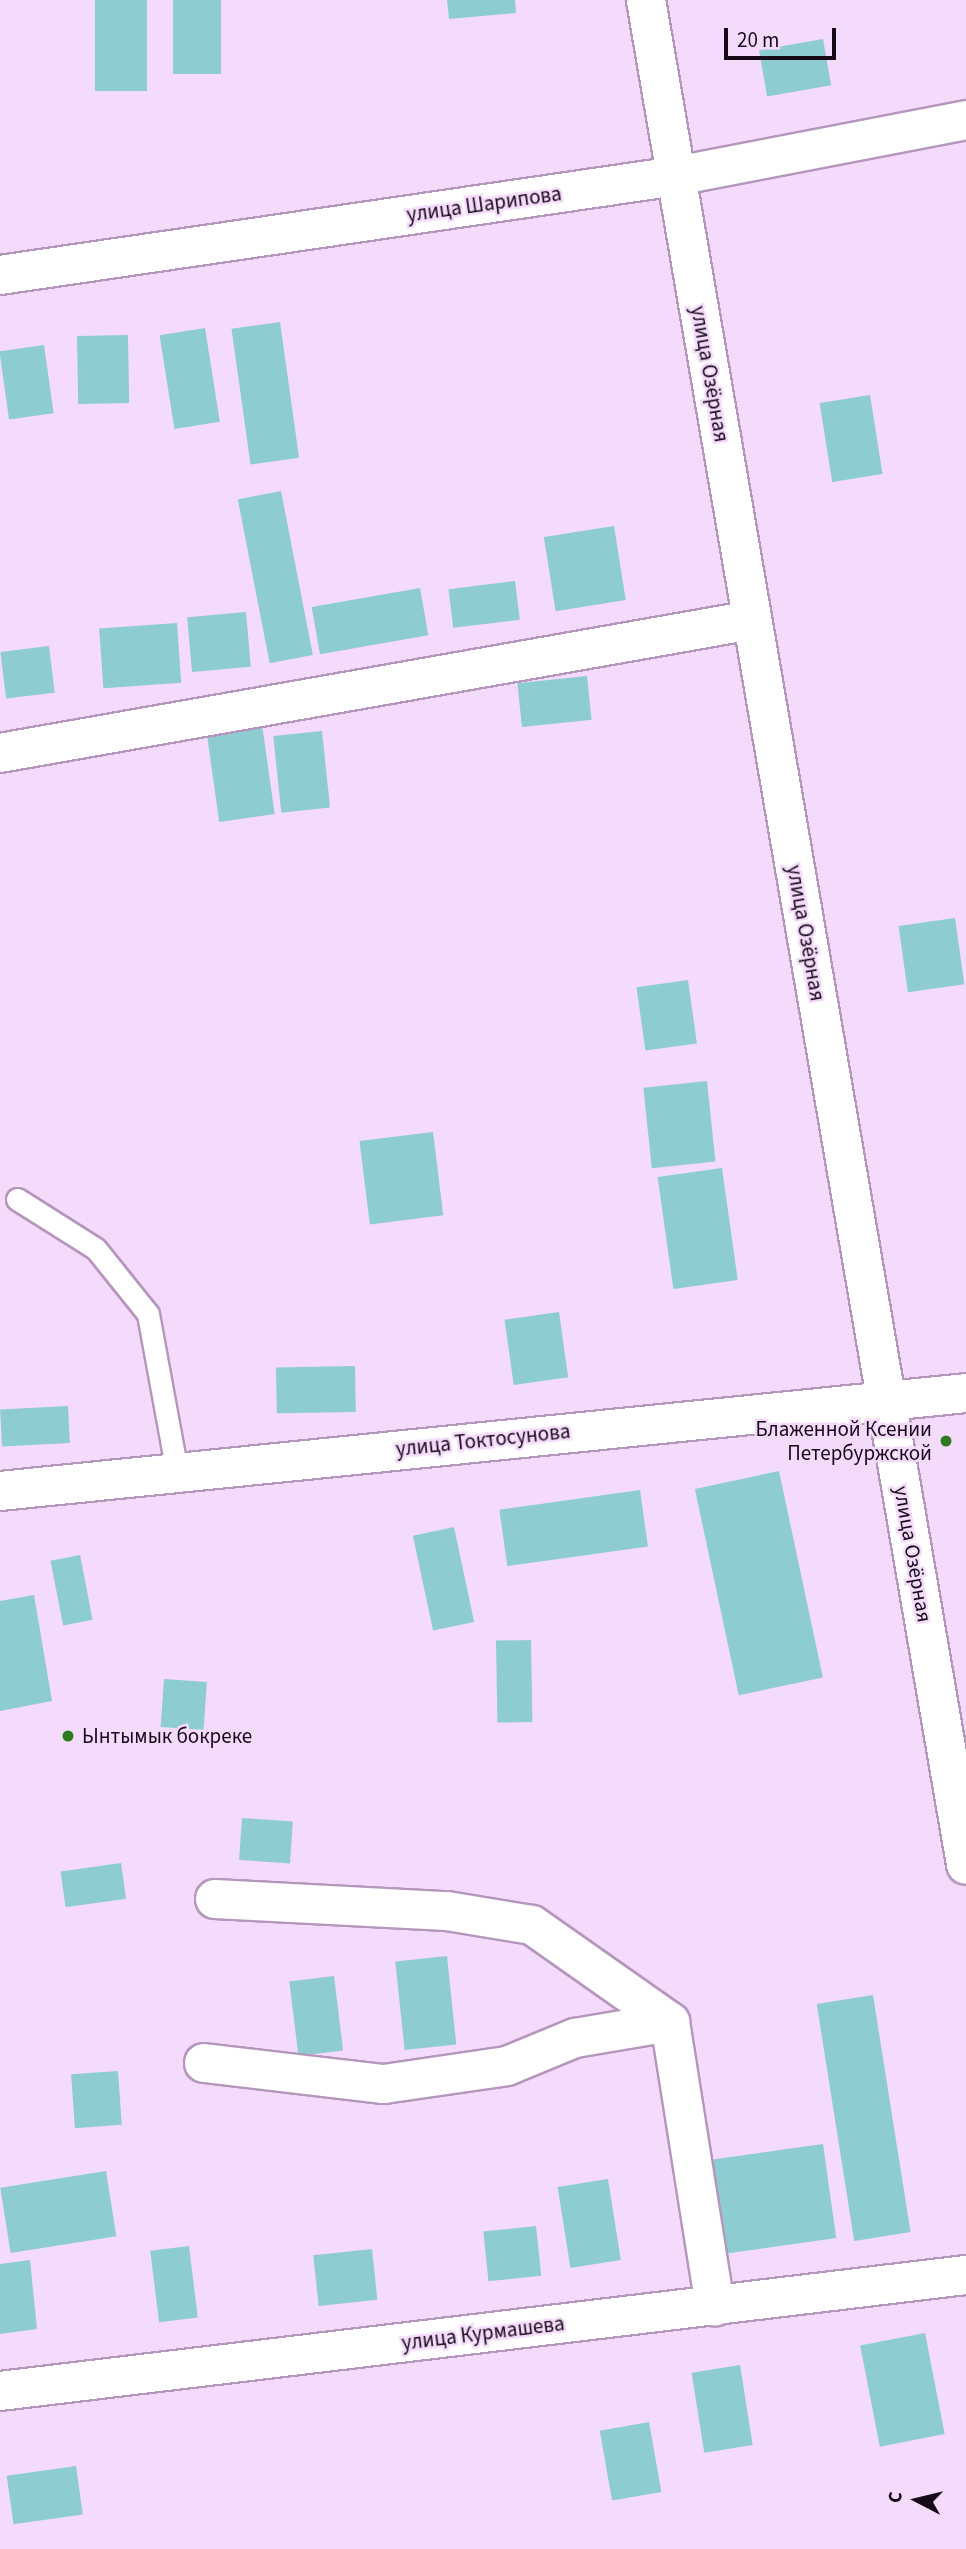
<!DOCTYPE html>
<html>
<head>
<meta charset="utf-8">
<style>
	body { margin:0 }
	#map { position:relative; width:966px; height:2549px; overflow:hidden; background:#f5dbfb; font-family:"Source Sans 3",sans-serif }
	div>[style] { position:absolute }
	[style*='--x'] { left:calc(var(--x)*1px); top:calc(var(--y)*1px); width:calc(var(--w)*1px); rotate:calc(var(--a)*1deg) }
	.building>* { inset:0; background:#8dccd0; transform-origin:0 0 }
	.roads { filter:drop-shadow(2px 0 #b596bc) drop-shadow(-2px 0 #b596bc) drop-shadow(0 2px #b596bc) drop-shadow(0 -2px #b596bc) }
	.lane>* { height:21px; margin:-10.5px; padding:0 10.5px; transform-origin:10.5px; border-radius:10.5px; background:#fff }
	.street>* { height:38px; margin:-19px; padding:0 19px; transform-origin:19px; border-radius:19px; background:#fff }
	.secondary>* { height:38px; margin:-19px; padding:0 19px; transform-origin:19px; border-radius:19px; background:#fff }
	.dots>* { width:19px; height:19px; translate:-50% -50%; box-sizing:border-box; border:4px solid #f5dbfb; border-radius:50% }
	span { translate:-50% -50%; white-space:nowrap; text-align:center; line-height:1.15; -webkit-text-stroke:5px #f5dbfb; paint-order:stroke }
	.street-label { font-size:21px; color:#160a18 }
	.poi-label { font-size:21px; color:#160a18 }
	.right { translate:-100% -50%; text-align:right }
	.left { translate:0 -50%; text-align:left }
	.north { position:absolute; left:882px; top:2465px; width:70px; height:70px; -webkit-text-stroke:5px #f5dbfb; paint-order:stroke; rotate:277deg; font-size:19px; font-weight:700; line-height:28px; text-align:center; color:#160a18 }
	.north::after { content:''; display:block; margin:auto; width:24px; height:32px; background:#160a18; clip-path:polygon(50% 0,100% 100%,50% 72%,0 100%) }
	.scale { position:absolute; left:724px; top:28px; width:112px; height:32px; box-sizing:border-box; border:4px solid #160a18; border-top:0; padding-left:9px; font-size:21px; line-height:24px; white-space:nowrap; color:#160a18; -webkit-text-stroke:5px #f5dbfb; paint-order:stroke }
</style>
</head>
<body>
<div id="map">
	<div class="building">
		<i style="left:95px;top:0;width:52px;height:91px"></i>
		<i style="left:173px;top:0;width:48px;height:74px"></i>
		<i style="clip-path:polygon(447px 0,515px 0,516px 13px,449px 19px)"></i>
		<i style="left:823px;top:39px;width:47px;height:65px;rotate:80deg"></i>
		<i style="left:280px;top:322px;width:137px;height:49px;rotate:82deg"></i>
		<i style="left:205px;top:328px;width:95px;height:46px;rotate:81deg"></i>
		<i style="left:128px;top:335px;width:68px;height:51px;rotate:89deg"></i>
		<i style="left:44px;top:345px;width:69px;height:45px;rotate:82deg"></i>
		<i style="left:870px;top:395px;width:80px;height:51px;rotate:81deg"></i>
		<i style="left:281px;top:491px;width:167px;height:44px;rotate:79deg"></i>
		<i style="left:614px;top:526px;width:75px;height:71px;rotate:81deg"></i>
		<i style="left:515px;top:581px;width:39px;height:67px;rotate:83deg"></i>
		<i style="left:420px;top:588px;width:48px;height:110px;rotate:80deg"></i>
		<i style="left:246px;top:612px;width:55px;height:59px;rotate:85deg"></i>
		<i style="left:177px;top:623px;width:60px;height:78px;rotate:86deg"></i>
		<i style="left:49px;top:646px;width:47px;height:49px;rotate:83deg"></i>
		<i style="left:587px;top:676px;width:44px;height:70px;rotate:84deg"></i>
		<i style="left:262px;top:724px;width:91px;height:56px;rotate:82deg"></i>
		<i style="left:322px;top:731px;width:77px;height:49px;rotate:84deg"></i>
		<i style="left:955px;top:918px;width:67px;height:57px;rotate:82deg"></i>
		<i style="left:688px;top:980px;width:64px;height:52px;rotate:82deg"></i>
		<i style="left:707px;top:1081px;width:81px;height:64px;rotate:84deg"></i>
		<i style="left:433px;top:1132px;width:84px;height:74px;rotate:83deg"></i>
		<i style="left:722px;top:1168px;width:113px;height:65px;rotate:82deg"></i>
		<i style="left:559px;top:1312px;width:66px;height:55px;rotate:82deg"></i>
		<i style="left:355px;top:1366px;width:46px;height:79px;rotate:89deg"></i>
		<i style="left:68px;top:1406px;width:37px;height:68px;rotate:87deg"></i>
		<i style="left:779px;top:1471px;width:211px;height:86px;rotate:78deg"></i>
		<i style="left:640px;top:1490px;width:57px;height:142px;rotate:82deg"></i>
		<i style="left:454px;top:1527px;width:97px;height:42px;rotate:78deg"></i>
		<i style="left:80px;top:1555px;width:66px;height:30px;rotate:79deg"></i>
		<i style="clip-path:polygon(34px 1595px,52px 1701px,0 1711px,0 1601px)"></i>
		<i style="left:531px;top:1640px;width:82px;height:35px;rotate:89deg"></i>
		<i style="left:164px;top:1679px;width:43px;height:48px;rotate:4deg"></i>
		<i style="left:242px;top:1818px;width:51px;height:42px;rotate:4deg"></i>
		<i style="left:121px;top:1863px;width:36px;height:61px;rotate:82deg"></i>
		<i style="left:447px;top:1956px;width:89px;height:52px;rotate:84deg"></i>
		<i style="left:334px;top:1976px;width:75px;height:45px;rotate:83deg"></i>
		<i style="left:873px;top:1995px;width:240px;height:57px;rotate:81deg"></i>
		<i style="left:118px;top:2071px;width:54px;height:47px;rotate:86deg"></i>
		<i style="left:823px;top:2144px;width:95px;height:118px;rotate:82deg"></i>
		<i style="left:106px;top:2171px;width:66px;height:107px;rotate:81deg"></i>
		<i style="left:608px;top:2179px;width:82px;height:51px;rotate:81deg"></i>
		<i style="left:536px;top:2226px;width:50px;height:53px;rotate:84deg"></i>
		<i style="left:189px;top:2246px;width:72px;height:39px;rotate:83deg"></i>
		<i style="left:372px;top:2249px;width:51px;height:59px;rotate:84deg"></i>
		<i style="clip-path:polygon(30px 2260px,37px 2329px,0 2334px,0 2264px)"></i>
		<i style="left:925px;top:2333px;width:103px;height:66px;rotate:79deg"></i>
		<i style="left:740px;top:2365px;width:81px;height:49px;rotate:81deg"></i>
		<i style="left:649px;top:2422px;width:71px;height:50px;rotate:80deg"></i>
		<i style="left:76px;top:2466px;width:49px;height:70px;rotate:82deg"></i>
	</div>
	<div class="roads">
		<div class="lane">
			<i style="--x:17;--y:1199;--w:93;--a:32.3"></i>
			<i style="--x:96;--y:1249;--w:83;--a:51.3"></i>
			<i style="--x:148;--y:1314;--w:161;--a:79.6"></i>
		</div>
		<div class="street">
			<i style="--x:0;--y:275;--w:683;--a:-8.33"></i>
			<i style="--x:676;--y:176;--w:295;--a:-10.9"></i>
			<i style="--x:0;--y:753;--w:764;--a:-10.03"></i>
			<i style="--x:0;--y:1491;--w:971;--a:-5.79"></i>
			<i style="--x:215;--y:1899;--w:232;--a:3"></i>
			<i style="--x:447;--y:1911;--w:86;--a:9.4"></i>
			<i style="--x:532;--y:1925;--w:169;--a:35.1"></i>
			<i style="--x:204;--y:2063;--w:181;--a:6.7"></i>
			<i style="--x:384;--y:2084;--w:124;--a:-8.3"></i>
			<i style="--x:507;--y:2066;--w:74;--a:-22.4"></i>
			<i style="--x:575;--y:2038;--w:96;--a:-9.6"></i>
			<i style="--x:670;--y:2022;--w:288;--a:81"></i>
			<i style="--x:0;--y:2391;--w:973;--a:-6.85"></i>
		</div>
		<div class="secondary">
			<i style="--x:646;--y:0;--w:1892;--a:80.26"></i>
		</div>
	</div>
	<div class="dots">
		<i style="left:946px;top:1441px;background:#2e791e"></i>
		<i style="left:68px;top:1736px;background:#2e791e"></i>
	</div>
	<div class="street-label">
		<span style="left:484px;top:204px;rotate:-8deg">улица Шарипова</span>
		<span style="left:710px;top:374px;rotate:80deg">улица Озёрная</span>
		<span style="left:806px;top:933px;rotate:80deg">улица Озёрная</span>
		<span style="left:483px;top:1440px;rotate:-6deg">улица Токтосунова</span>
		<span style="left:913px;top:1554px;rotate:80deg">улица Озёрная</span>
		<span style="left:483px;top:2333px;rotate:-7deg">улица Курмашева</span>
	</div>
	<div class="poi-label">
		<span class="right" style="left:932px;top:1441px">Блаженной Ксении<br>Петербуржской</span>
		<span class="left" style="left:82px;top:1736px">Ынтымык бокреке</span>
	</div>
	<div class="north">С</div>
	<div class="scale">20 m</div>
</div>
</body>
</html>
